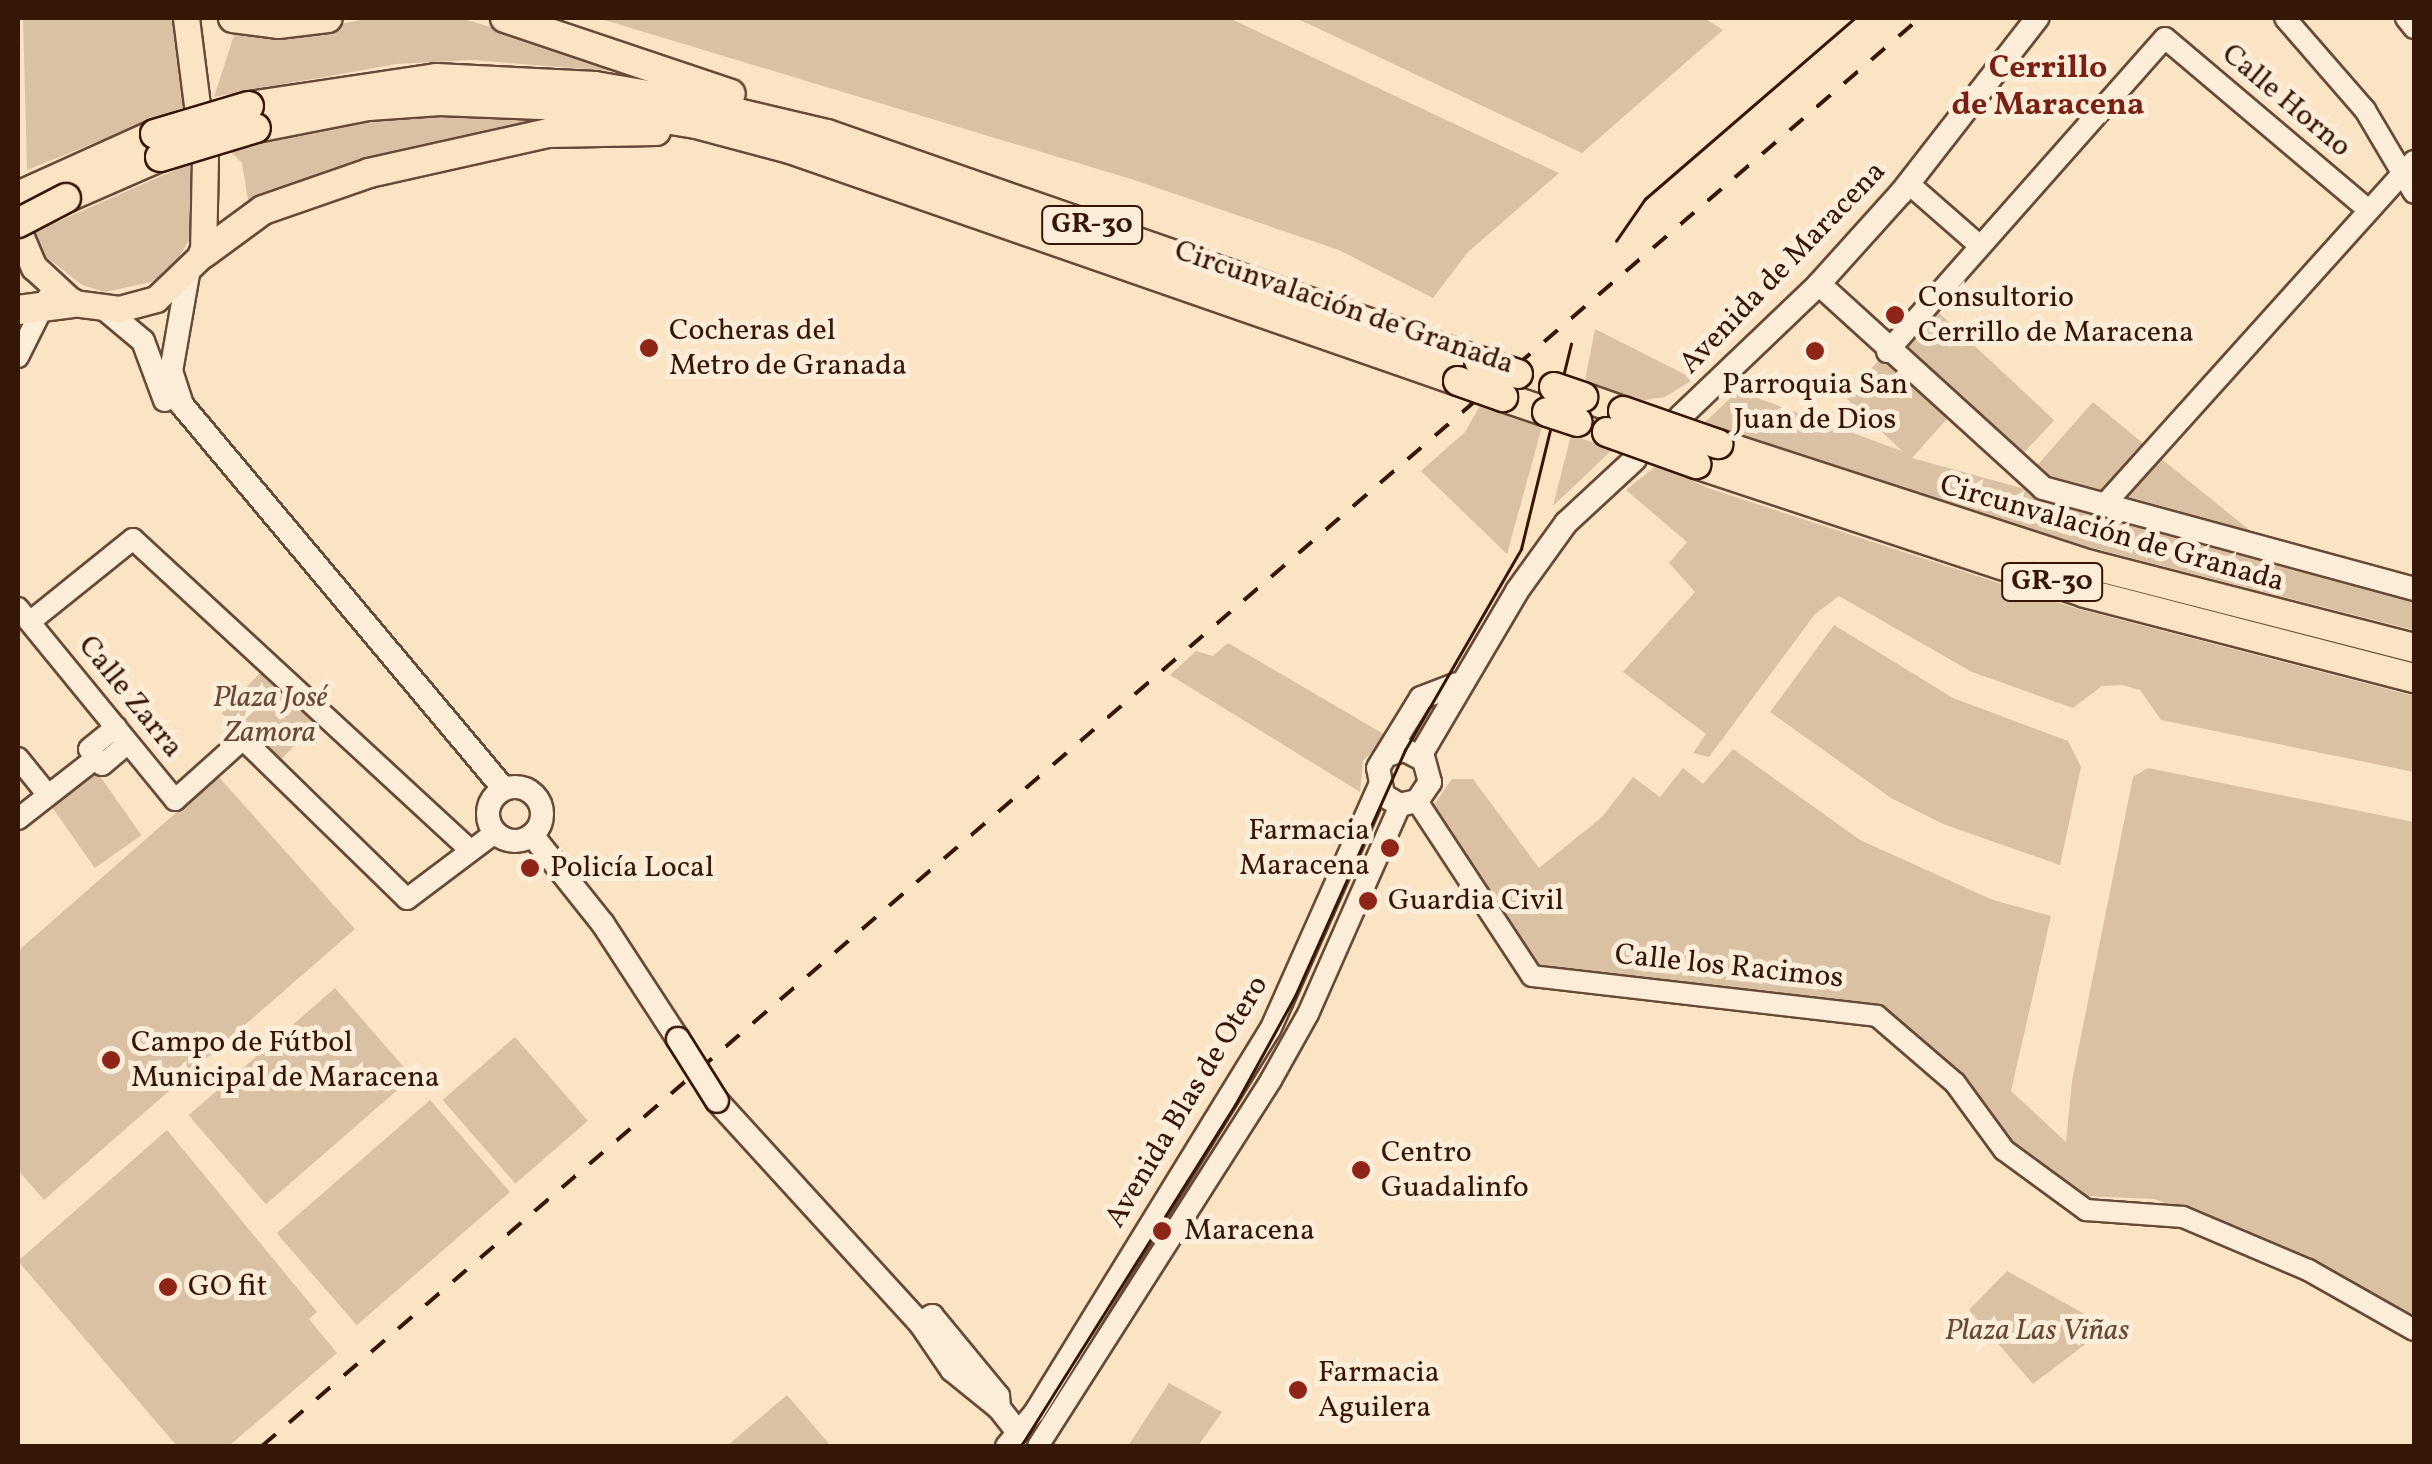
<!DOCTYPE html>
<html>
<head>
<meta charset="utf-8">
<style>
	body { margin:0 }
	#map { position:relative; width:2432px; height:1464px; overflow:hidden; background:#fbe4c4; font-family:Vollkorn,serif }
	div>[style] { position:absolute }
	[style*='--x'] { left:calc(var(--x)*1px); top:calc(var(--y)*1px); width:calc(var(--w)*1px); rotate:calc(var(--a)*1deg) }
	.green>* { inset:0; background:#dac1a4; transform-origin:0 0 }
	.roads { filter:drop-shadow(2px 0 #674a35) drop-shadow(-2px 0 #674a35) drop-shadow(0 2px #674a35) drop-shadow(0 -2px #674a35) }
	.tertiary>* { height:20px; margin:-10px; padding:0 10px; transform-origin:10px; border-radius:10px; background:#fcedd9 }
	.secondary>* { height:22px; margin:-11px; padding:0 11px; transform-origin:11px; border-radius:11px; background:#fcedd9 }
	.secondary>.ring { margin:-11px; padding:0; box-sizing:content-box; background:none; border:22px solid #fcedd9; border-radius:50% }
	.primary>* { height:25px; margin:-12.5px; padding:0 12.5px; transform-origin:12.5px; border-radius:12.5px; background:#fbe4c4 }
	.motorway>* { height:28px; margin:-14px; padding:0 14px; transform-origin:14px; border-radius:14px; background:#fbe4c4 }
	.tram>* { height:2.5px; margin:-1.25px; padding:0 1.25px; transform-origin:1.25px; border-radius:1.25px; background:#361605 }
	.rail>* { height:4px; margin-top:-2px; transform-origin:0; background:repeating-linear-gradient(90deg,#361605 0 18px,transparent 0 36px) }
	.bridges { filter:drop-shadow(2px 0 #361605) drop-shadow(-2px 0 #361605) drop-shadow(0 2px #361605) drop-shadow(0 -2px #361605) }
	.secondary-bridge>* { height:22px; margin:-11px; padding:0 11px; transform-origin:11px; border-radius:11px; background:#fcedd9 }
	.motorway-bridge>* { height:28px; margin:-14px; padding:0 14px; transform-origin:14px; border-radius:14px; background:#fbe4c4 }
	.dots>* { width:28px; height:28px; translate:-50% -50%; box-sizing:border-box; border:5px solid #fcedd9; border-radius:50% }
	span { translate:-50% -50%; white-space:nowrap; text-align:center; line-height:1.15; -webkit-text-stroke:10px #fcedd9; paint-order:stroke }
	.shield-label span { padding:2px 8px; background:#fcedd9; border:2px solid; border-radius:8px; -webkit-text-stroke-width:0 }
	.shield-label { font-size:28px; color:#361605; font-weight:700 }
	.street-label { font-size:30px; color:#361605 }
	.poi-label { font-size:30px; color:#361605 }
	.left { translate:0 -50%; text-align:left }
	.right { translate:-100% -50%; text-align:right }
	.park-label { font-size:30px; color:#674935; font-style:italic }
	.neighbourhood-label { font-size:32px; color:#7a1f14; font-weight:700 }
	.frame { position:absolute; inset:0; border:20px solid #361605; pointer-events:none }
</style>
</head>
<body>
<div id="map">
	<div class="green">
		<i style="clip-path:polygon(23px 18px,175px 18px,187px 106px,27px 170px)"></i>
		<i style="clip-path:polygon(371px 18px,461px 18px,637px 73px,471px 60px,396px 64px,214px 97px,235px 32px,276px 37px)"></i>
		<i style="clip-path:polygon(598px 18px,1229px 18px,1559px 173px,1468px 252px,1433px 298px,1339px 250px,1134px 180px)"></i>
		<i style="clip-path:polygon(1296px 18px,1704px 18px,1723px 30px,1582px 153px)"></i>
		<i style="clip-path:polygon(447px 114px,595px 122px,456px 141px,248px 200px,242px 163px,229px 150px,327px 127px)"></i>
		<i style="clip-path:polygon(193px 162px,192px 236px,170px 271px,151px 282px,105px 292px,82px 285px,45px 256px,32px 233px)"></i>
		<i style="left:1935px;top:309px;width:163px;height:50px;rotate:43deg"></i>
		<i style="clip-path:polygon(1595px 329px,1694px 379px,1665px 397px,1637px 401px,1585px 381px)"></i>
		<i style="clip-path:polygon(1881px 358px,1947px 419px,1912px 458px,2414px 596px,2414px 630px,2088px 547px,1704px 423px,1738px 391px,1902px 451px,1845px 397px)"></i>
		<i style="clip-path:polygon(2093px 402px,2145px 445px,2103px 492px,2041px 476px,2034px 469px)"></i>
		<i style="clip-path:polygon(1481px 404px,1542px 427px,1507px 554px,1421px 471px,1465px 432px)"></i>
		<i style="clip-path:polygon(1571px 435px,1613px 449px,1553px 506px)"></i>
		<i style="clip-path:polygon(2158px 456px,2253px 533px,2121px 497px)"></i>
		<i style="clip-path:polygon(1657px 465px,1708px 488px,2075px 608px,2414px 696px,2414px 772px,2161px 720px,2140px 690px,2122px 685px,2102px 686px,2073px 708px,1972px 672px,1839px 596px,1815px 614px,1709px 757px,1693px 753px,1706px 734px,1623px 672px,1695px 592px,1669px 563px,1687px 542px,1626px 490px)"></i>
		<i style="clip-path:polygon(1834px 625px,1953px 698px,2068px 741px,2081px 767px,2060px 865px,1943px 824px,1891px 798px,1770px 712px)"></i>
		<i style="clip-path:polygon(1228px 643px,1387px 736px,1363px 761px,1360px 792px,1170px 675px,1196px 651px,1213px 656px)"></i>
		<i style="left:266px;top:667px;width:75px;height:64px;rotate:44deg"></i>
		<i style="clip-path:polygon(1733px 749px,1860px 840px,1993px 900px,2051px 916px,2011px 1091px,2066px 1142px,2072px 1081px,2133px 777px,2148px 768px,2414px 822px,2414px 1321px,2237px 1226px,2154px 1199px,2083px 1196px,1997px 1135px,1879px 1013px,1539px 970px,1430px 810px,1452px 779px,1473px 779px,1539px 868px,1602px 817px,1633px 777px,1660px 797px,1683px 768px,1703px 784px)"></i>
		<i style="left:95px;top:769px;width:81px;height:57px;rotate:55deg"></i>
		<i style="clip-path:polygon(218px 776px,355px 929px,44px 1200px,18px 1170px,18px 951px)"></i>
		<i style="left:335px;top:988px;width:118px;height:194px;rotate:49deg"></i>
		<i style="left:515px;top:1037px;width:111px;height:96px;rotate:49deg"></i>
		<i style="left:430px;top:1100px;width:122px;height:203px;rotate:49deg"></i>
		<i style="clip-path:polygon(167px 1130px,317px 1312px,309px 1319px,337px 1353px,229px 1446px,177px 1446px,18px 1261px)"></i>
		<i style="clip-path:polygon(2007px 1271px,2108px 1327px,2033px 1384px,1969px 1310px)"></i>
		<i style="clip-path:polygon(1169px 1383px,1222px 1412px,1198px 1446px,1128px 1446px)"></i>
		<i style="clip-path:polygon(787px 1395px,831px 1446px,727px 1446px)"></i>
	</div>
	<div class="roads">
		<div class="tertiary">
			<i style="--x:2285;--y:18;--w:122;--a:49"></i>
			<i style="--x:2365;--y:110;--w:96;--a:59.4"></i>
			<i style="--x:2406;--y:18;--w:13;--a:51"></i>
			<i style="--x:1908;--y:183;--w:96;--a:41.2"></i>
			<i style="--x:1887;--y:352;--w:419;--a:-48.5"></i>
			<i style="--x:2165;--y:38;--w:265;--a:40.2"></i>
			<i style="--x:18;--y:357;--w:67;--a:-63.4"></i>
			<i style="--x:2104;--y:505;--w:463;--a:-48"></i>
			<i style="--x:18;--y:608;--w:248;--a:50.7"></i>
			<i style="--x:175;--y:800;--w:91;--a:-41.9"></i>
			<i style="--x:243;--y:739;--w:229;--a:44.3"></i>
			<i style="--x:407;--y:899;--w:111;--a:-37"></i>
			<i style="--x:31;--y:621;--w:131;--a:-38.8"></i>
			<i style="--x:133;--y:539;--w:456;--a:42.7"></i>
			<i style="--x:18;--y:758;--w:46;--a:51.1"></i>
			<i style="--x:96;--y:758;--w:11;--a:-128"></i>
			<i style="--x:89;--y:749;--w:35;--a:-39"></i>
			<i style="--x:96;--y:758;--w:9;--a:49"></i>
			<i style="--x:102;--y:765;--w:34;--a:-40"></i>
			<i style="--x:1417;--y:801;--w:209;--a:56.7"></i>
			<i style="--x:1532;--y:976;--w:347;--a:6.6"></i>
			<i style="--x:1877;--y:1016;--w:103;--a:40.7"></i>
			<i style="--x:1955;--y:1083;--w:83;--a:53.8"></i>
			<i style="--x:2004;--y:1150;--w:102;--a:36.2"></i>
			<i style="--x:2086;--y:1210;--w:97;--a:4.1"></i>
			<i style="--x:2183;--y:1217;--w:136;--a:23"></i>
			<i style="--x:2308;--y:1270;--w:122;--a:29.5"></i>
			<i style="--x:18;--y:819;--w:99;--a:-38"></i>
			<i style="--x:1006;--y:1446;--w:43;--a:-49.7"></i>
			<i style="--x:1034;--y:1413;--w:450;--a:-58.4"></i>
			<i style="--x:1270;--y:1030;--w:266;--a:-66"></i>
			<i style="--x:1038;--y:1446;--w:434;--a:-57.5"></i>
			<i style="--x:1271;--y:1080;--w:76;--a:-60.7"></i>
			<i style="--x:1308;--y:1014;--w:228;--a:-66.2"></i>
		</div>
		<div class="secondary">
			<i style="--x:188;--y:274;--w:98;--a:99.9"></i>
			<i style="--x:171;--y:371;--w:36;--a:72"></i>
			<i style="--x:182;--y:405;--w:501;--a:50.02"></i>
			<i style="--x:1819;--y:284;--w:303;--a:42.3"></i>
			<i style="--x:2043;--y:488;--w:385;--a:15.2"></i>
			<i style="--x:106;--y:310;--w:48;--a:40"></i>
			<i style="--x:143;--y:341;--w:63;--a:69.6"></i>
			<i style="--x:1680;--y:417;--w:192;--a:-43.7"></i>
			<i style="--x:1819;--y:284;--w:122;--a:-48"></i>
			<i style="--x:1901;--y:193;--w:222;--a:-52.1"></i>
			<i style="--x:1387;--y:755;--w:19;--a:-16"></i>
			<i style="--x:1405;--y:750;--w:21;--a:28"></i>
			<i style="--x:1424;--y:760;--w:23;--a:75"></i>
			<i style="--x:1430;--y:782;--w:23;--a:124"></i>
			<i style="--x:1417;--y:801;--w:17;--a:167"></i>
			<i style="--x:1400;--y:805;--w:20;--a:-150"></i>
			<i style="--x:1383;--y:795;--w:27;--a:-100"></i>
			<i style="--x:1378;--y:768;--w:82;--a:-58.4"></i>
			<i style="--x:1421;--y:698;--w:39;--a:-21"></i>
			<i style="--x:1420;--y:756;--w:191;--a:-59.5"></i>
			<i style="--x:1517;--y:591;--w:84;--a:-54.2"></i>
			<i style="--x:1566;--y:523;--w:94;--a:-42.8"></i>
			<i class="ring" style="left:488px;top:787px;width:32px;height:32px"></i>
			<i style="--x:532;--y:835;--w:114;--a:51.4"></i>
			<i style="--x:603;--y:924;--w:137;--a:56.9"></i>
			<i style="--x:717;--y:1101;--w:301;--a:47.6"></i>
			<i style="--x:920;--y:1323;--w:57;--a:55.8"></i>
			<i style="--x:952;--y:1370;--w:60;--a:39"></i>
			<i style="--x:920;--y:1323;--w:14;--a:-30"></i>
			<i style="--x:932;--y:1316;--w:104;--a:50.5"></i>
			<i style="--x:998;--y:1396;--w:12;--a:85"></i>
			<i style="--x:999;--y:1408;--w:29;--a:52"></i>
		</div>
		<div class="primary">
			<i style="--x:186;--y:18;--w:88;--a:82.8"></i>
			<i style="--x:21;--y:237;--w:33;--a:67"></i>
			<i style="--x:34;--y:267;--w:53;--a:42.7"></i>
			<i style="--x:73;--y:303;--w:46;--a:7.4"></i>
			<i style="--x:119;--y:309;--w:38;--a:-15"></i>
			<i style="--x:156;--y:299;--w:65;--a:-43.8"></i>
			<i style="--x:203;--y:254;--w:96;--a:-88.8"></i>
		</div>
		<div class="motorway">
			<i style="--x:233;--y:18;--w:45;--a:7.6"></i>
			<i style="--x:278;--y:24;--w:50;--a:-6.8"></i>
			<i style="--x:505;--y:18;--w:238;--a:18.6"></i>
			<i style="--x:249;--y:106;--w:189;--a:-8.5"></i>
			<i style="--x:436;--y:78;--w:159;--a:2.9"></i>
			<i style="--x:595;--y:86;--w:102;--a:9.6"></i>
			<i style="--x:696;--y:103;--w:135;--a:13.3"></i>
			<i style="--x:827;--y:134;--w:690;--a:19.2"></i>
			<i style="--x:256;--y:128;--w:114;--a:-11.1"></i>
			<i style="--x:368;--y:106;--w:72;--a:-4"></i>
			<i style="--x:440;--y:101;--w:151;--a:2.3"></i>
			<i style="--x:591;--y:107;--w:106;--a:9.2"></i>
			<i style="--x:696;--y:124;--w:97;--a:14.9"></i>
			<i style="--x:790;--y:149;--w:707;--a:19.15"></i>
			<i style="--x:18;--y:196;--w:150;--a:-24.3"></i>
			<i style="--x:66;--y:198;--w:103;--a:-23.6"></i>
			<i style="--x:203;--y:254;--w:74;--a:-36.3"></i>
			<i style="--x:263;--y:210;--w:112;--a:-19.2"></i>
			<i style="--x:369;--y:173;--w:183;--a:-12.6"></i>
			<i style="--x:548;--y:133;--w:108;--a:-1.1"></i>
			<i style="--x:18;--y:310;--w:55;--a:-7.3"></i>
			<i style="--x:1503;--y:397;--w:46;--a:18.8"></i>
			<i style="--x:1583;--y:397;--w:42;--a:19.3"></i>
			<i style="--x:1718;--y:444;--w:392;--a:18"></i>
			<i style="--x:2091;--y:565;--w:333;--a:14.4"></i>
			<i style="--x:1696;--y:464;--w:410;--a:18.3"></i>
			<i style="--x:2085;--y:593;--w:340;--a:14.5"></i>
		</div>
	</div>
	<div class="tram">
		<i style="--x:1616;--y:241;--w:51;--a:-55.4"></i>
		<i style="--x:1645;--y:199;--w:277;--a:-40.8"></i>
		<i style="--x:1021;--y:1446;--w:403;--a:-57.9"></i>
		<i style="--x:1235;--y:1105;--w:124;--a:-61.2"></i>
		<i style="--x:1295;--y:996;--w:269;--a:-65.9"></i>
		<i style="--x:1405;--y:750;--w:232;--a:-60"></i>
		<i style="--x:1521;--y:549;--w:211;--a:-76.3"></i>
	</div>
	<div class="rail">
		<i style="--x:262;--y:1446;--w:2188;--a:-40.74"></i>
	</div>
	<div class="bridges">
		<div class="secondary-bridge">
			<i style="--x:678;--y:1039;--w:73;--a:57.8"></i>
		</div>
		<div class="motorway-bridge">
			<i style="--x:155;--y:134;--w:98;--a:-16.6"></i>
			<i style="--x:160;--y:157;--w:100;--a:-16.8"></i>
			<i style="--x:18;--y:223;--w:54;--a:-27.5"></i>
			<i style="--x:1479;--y:361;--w:41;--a:18.4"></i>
			<i style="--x:1458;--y:381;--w:48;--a:19.6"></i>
			<i style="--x:1554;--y:387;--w:31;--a:19"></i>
			<i style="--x:1623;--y:411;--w:101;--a:19.2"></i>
			<i style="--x:1547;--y:412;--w:32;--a:18"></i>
			<i style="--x:1607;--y:432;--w:95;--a:19.8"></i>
		</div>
	</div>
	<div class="dots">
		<i style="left:1895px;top:315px;background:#8f2418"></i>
		<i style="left:649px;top:348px;background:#8f2418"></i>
		<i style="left:1815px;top:351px;background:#8f2418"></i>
		<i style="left:1390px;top:848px;background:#8f2418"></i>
		<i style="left:530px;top:868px;background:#8f2418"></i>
		<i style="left:1368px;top:901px;background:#8f2418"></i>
		<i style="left:111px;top:1060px;background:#8f2418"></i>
		<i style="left:1361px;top:1170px;background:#8f2418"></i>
		<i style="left:1162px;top:1231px;background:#8f2418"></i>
		<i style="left:168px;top:1287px;background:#8f2418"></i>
		<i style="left:1298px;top:1390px;background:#8f2418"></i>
	</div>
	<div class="shield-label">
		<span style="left:1092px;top:225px">GR-30</span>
		<span style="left:2052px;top:582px">GR-30</span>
	</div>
	<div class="street-label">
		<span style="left:2286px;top:101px;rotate:40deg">Calle Horno</span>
		<span style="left:1783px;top:268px;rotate:-46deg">Avenida de Maracena</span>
		<span style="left:1344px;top:308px;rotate:19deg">Circunvalación de Granada</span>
		<span style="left:2112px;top:534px;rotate:16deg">Circunvalación de Granada</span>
		<span style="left:130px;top:697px;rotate:51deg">Calle Zarra</span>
		<span style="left:1729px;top:967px;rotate:6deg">Calle los Racimos</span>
		<span style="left:1187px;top:1102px;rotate:-59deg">Avenida Blas de Otero</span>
	</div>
	<div class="poi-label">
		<span class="left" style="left:1918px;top:315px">Consultorio<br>Cerrillo de Maracena</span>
		<span class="left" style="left:669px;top:348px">Cocheras del<br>Metro de Granada</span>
		<span style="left:1815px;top:402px">Parroquia San<br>Juan de Dios</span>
		<span class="right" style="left:1370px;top:848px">Farmacia<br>Maracena</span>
		<span class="left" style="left:550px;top:868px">Policía Local</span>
		<span class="left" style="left:1388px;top:901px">Guardia Civil</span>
		<span class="left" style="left:131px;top:1060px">Campo de Fútbol<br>Municipal de Maracena</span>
		<span class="left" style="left:1381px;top:1170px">Centro<br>Guadalinfo</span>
		<span class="left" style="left:1184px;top:1231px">Maracena</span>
		<span class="left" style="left:188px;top:1287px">GO fit</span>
		<span class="left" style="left:1318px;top:1390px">Farmacia<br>Aguilera</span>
	</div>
	<div class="park-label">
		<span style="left:270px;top:715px">Plaza José<br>Zamora</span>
		<span style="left:2037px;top:1331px">Plaza Las Viñas</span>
	</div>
	<div class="neighbourhood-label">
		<span style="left:2048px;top:88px">Cerrillo<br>de Maracena</span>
	</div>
	<div class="frame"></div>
</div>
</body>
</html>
